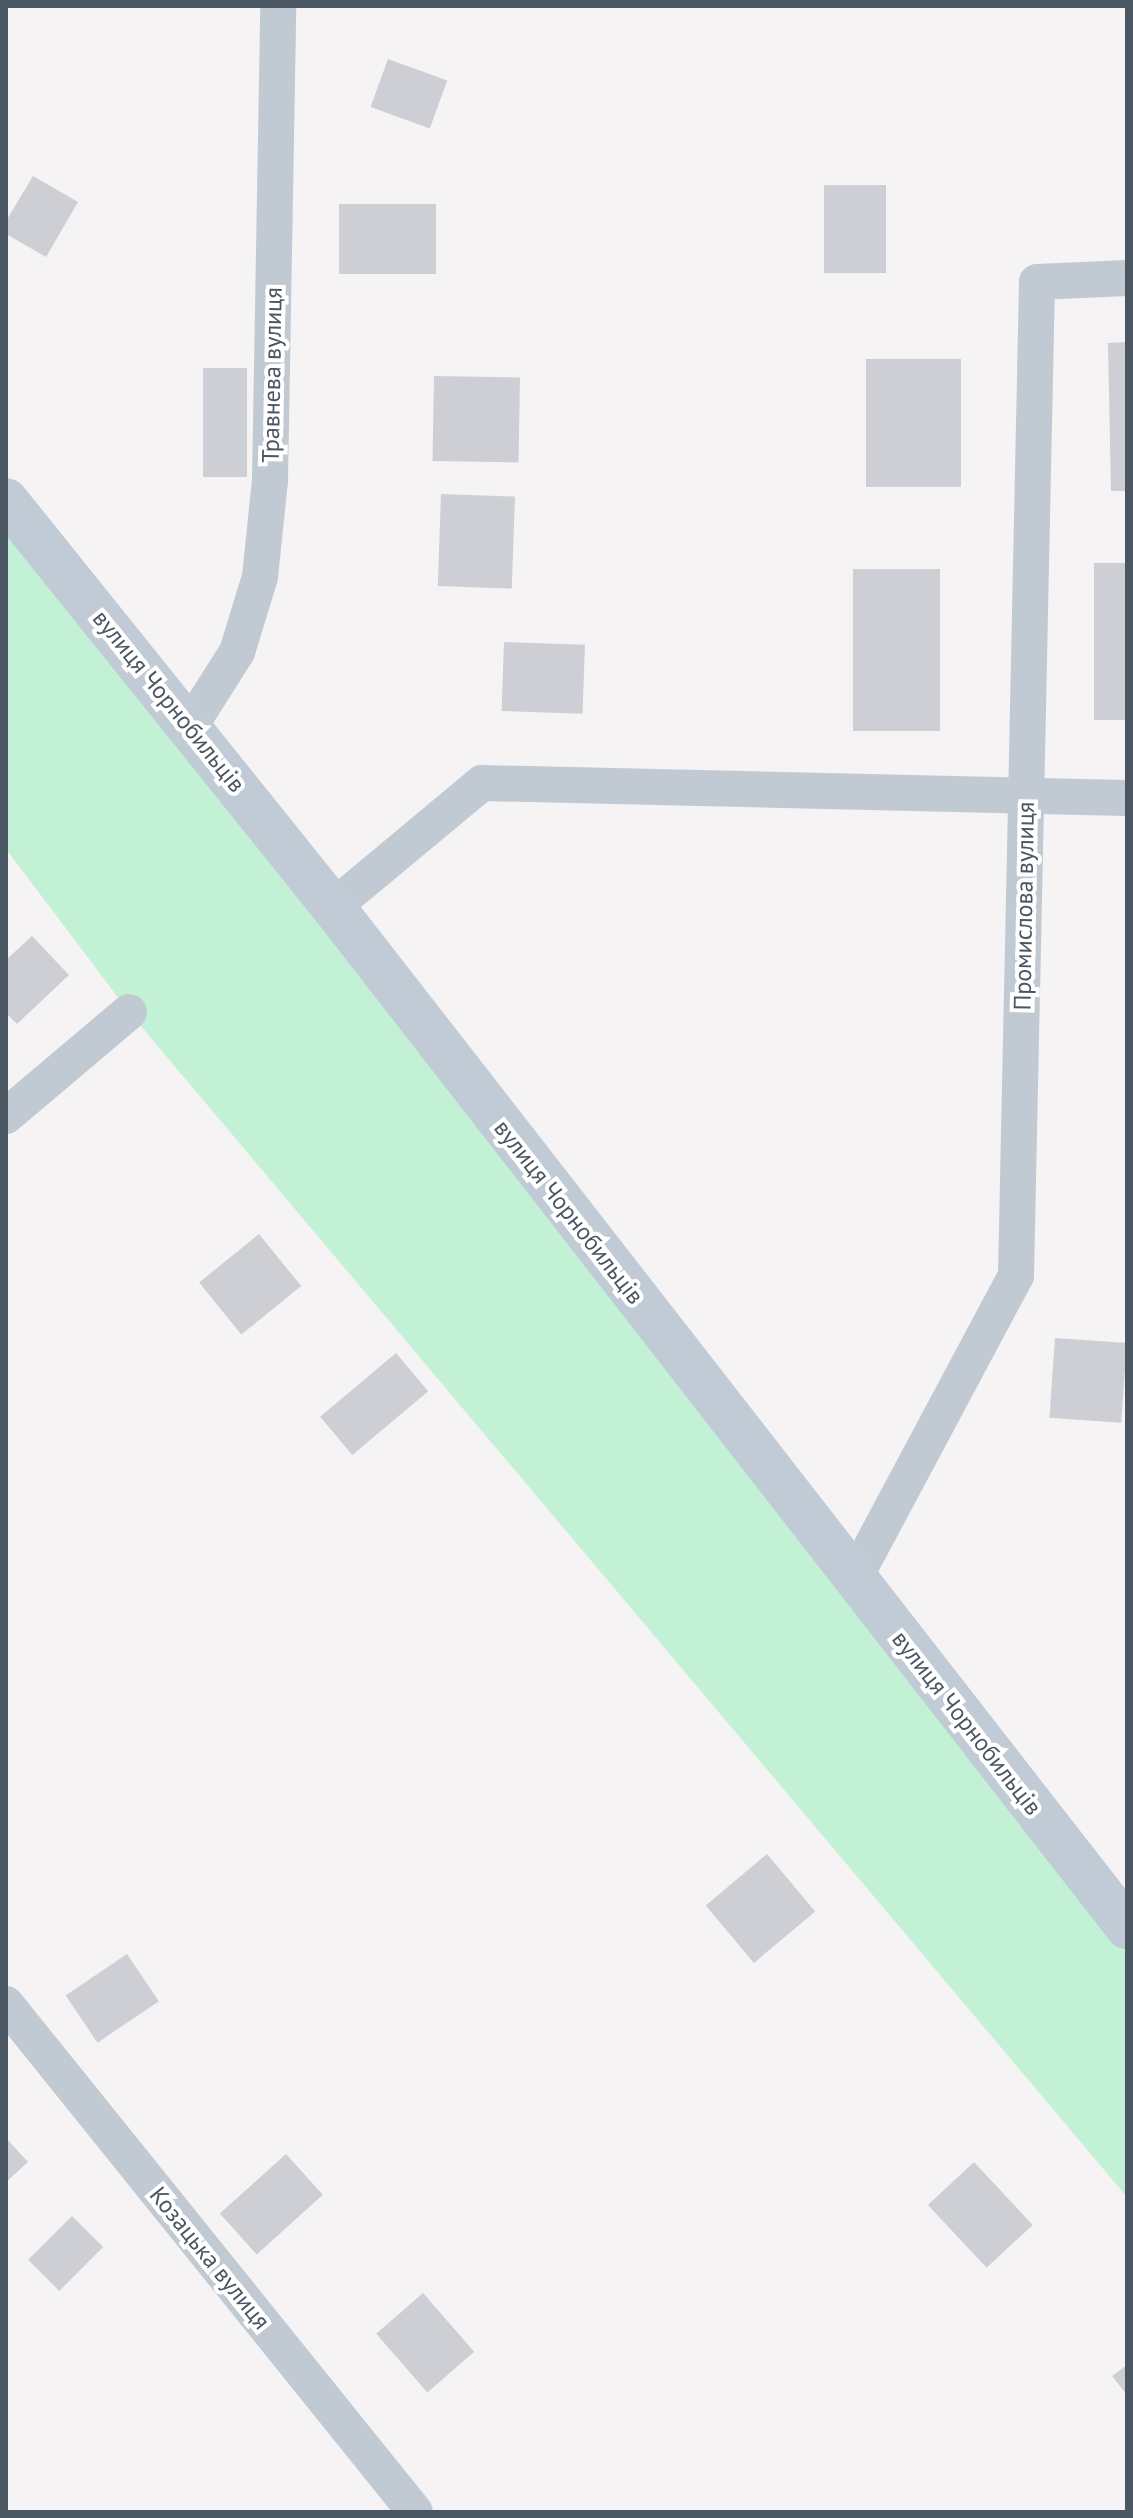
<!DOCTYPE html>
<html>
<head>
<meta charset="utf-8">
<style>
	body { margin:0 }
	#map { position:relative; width:1133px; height:2518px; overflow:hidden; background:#f5f3f3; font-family:"PT Sans",sans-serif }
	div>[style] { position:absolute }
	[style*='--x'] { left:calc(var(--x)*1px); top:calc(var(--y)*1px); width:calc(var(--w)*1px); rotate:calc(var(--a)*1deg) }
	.green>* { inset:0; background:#c3f1d5 }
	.building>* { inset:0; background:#cdcfd5; transform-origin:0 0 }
	.street>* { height:36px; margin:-18px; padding:0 18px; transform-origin:18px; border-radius:18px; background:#c1cad2 }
	.secondary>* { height:44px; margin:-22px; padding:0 22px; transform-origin:22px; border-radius:22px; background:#c1cbd6 }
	span { translate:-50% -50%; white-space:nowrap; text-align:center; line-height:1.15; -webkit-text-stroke:8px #fff; paint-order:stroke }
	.street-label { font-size:24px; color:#4a5661 }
	.frame { position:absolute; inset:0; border:8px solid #4a5661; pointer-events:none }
</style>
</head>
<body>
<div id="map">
	<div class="green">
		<i style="clip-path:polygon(6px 500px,1127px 1927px,1127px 2197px,129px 1012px,6px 849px)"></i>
	</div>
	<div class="building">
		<i style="left:388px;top:59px;width:63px;height:51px;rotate:20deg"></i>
		<i style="clip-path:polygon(33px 176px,78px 202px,46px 257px,6px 234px,6px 221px)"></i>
		<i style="left:824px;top:185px;width:62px;height:88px"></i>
		<i style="left:339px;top:204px;width:97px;height:70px"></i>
		<i style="clip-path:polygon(1127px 342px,1127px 491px,1111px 491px,1108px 343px)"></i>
		<i style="left:961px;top:359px;width:128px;height:95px;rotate:90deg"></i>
		<i style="left:203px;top:368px;width:44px;height:109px"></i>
		<i style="left:434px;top:376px;width:86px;height:85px;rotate:1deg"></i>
		<i style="left:441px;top:494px;width:74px;height:92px;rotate:2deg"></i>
		<i style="left:1094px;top:563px;width:33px;height:157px"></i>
		<i style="left:853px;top:569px;width:87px;height:162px"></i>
		<i style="left:504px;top:642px;width:81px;height:69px;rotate:2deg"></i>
		<i style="clip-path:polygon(32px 936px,69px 975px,17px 1024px,6px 1013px,6px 960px)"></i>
		<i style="left:259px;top:1234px;width:67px;height:77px;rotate:51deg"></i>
		<i style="left:1055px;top:1338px;width:72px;height:80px;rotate:4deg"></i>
		<i style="left:396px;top:1353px;width:50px;height:99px;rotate:50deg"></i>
		<i style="left:767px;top:1854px;width:75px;height:80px;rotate:50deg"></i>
		<i style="left:127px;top:1954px;width:57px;height:74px;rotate:56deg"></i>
		<i style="clip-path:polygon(6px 2138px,28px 2162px,6px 2182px)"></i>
		<i style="left:286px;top:2154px;width:55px;height:89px;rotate:48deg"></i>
		<i style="left:974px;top:2162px;width:86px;height:63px;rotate:47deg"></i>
		<i style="left:72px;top:2216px;width:44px;height:62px;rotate:45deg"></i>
		<i style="left:423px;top:2293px;width:78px;height:62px;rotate:49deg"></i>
		<i style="clip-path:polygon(1127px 2365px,1127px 2395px,1112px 2376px)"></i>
	</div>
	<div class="street">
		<i style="--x:190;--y:726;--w:88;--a:-57.6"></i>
		<i style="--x:237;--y:652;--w:78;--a:-73"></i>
		<i style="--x:260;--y:577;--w:97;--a:-84.1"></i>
		<i style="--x:270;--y:481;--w:475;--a:-89"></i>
		<i style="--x:333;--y:907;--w:194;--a:-39.8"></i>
		<i style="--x:482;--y:783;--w:645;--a:1.33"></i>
		<i style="--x:6;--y:1116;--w:161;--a:-40.2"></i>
		<i style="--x:854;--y:1579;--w:344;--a:-61.9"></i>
		<i style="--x:1016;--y:1276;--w:994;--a:-88.79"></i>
		<i style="--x:1037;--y:282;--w:90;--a:-2.5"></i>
		<i style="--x:6;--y:2004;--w:652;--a:51.16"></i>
	</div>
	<div class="secondary">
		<i style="--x:6;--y:500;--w:522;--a:51.22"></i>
		<i style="--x:333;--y:907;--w:1293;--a:52.1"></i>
	</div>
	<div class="street-label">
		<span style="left:272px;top:375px;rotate:-89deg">Травнева вулиця</span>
		<span style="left:169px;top:701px;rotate:51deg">вулиця Чорнобильців</span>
		<span style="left:1024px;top:906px;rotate:-89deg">Промислова вулиця</span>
		<span style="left:569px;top:1212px;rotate:52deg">вулиця Чорнобильців</span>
		<span style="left:967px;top:1723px;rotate:52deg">вулиця Чорнобильців</span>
		<span style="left:210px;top:2258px;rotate:51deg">Козацька вулиця</span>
	</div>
	<div class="frame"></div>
</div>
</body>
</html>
